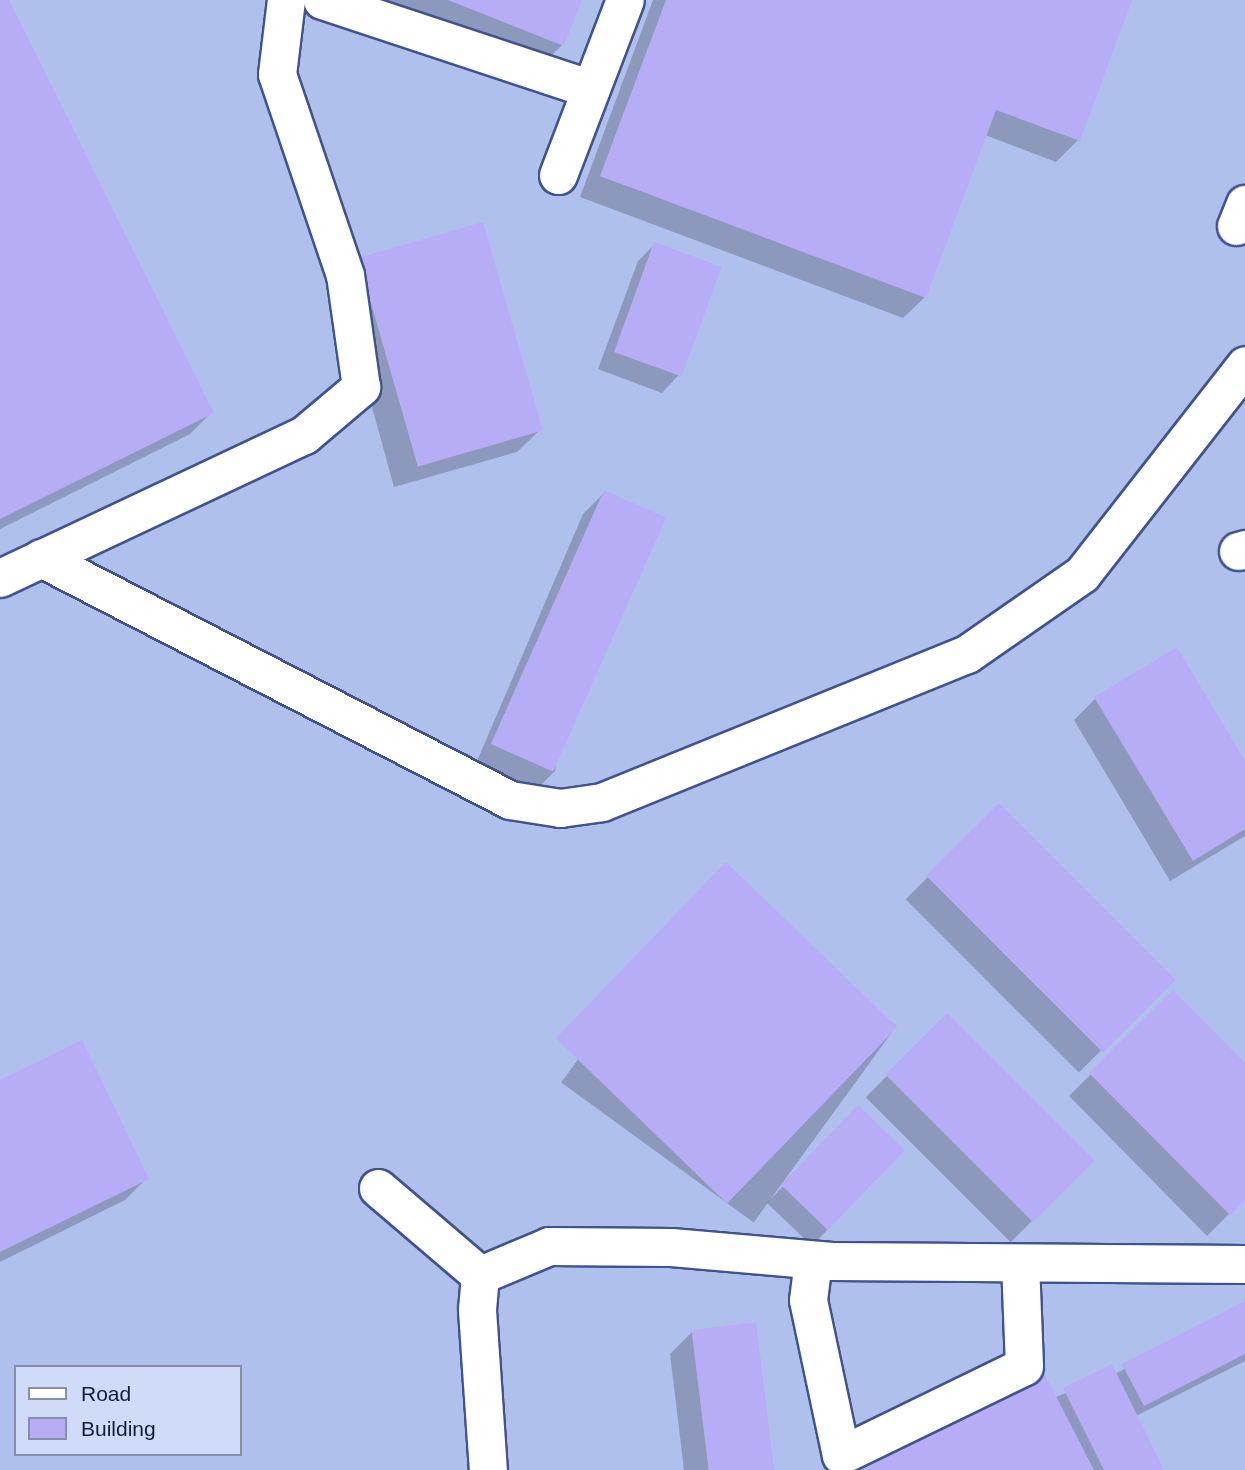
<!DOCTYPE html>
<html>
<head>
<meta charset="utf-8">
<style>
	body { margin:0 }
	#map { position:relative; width:1245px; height:1470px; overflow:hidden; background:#becdf6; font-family:Arial,sans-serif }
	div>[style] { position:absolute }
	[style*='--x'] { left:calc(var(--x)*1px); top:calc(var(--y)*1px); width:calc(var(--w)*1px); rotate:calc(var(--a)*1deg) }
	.built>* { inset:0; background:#b0c0ec }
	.shadow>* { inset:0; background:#0003; transform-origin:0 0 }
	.building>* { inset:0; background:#b6adf6; transform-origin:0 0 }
	.roads { filter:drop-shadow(2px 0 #40538f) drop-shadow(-2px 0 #40538f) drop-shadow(0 2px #40538f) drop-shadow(0 -2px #40538f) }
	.minor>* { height:37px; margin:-18.5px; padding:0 18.5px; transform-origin:18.5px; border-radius:18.5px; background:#fff }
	span { translate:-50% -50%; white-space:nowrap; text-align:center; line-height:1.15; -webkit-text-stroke:5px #d0dbf7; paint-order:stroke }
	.legend { position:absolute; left:14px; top:1365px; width:228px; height:91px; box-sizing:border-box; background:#d0dbf7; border:2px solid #858faa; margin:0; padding:9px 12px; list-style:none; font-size:21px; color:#151d36 }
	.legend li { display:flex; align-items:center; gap:14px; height:35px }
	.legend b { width:35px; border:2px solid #858faa }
</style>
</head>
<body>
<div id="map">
	<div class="built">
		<i style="clip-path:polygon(evenodd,0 0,1245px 0,1245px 1470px,0 1470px,0 0,16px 1367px,240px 1367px,240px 1454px,16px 1454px,16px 1367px)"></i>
	</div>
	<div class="shadow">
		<i style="clip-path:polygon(0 0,7px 0,212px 412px,190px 434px,0 529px)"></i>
		<i style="clip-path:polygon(372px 0,580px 0,562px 45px,541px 66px)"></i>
		<i style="clip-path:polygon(653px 0,1130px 0,1078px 140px,1056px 162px,985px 135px,925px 297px,903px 318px,580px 197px)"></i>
		<i style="clip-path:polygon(655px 244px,719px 268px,678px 376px,662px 393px,598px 369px,638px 261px)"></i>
		<i style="clip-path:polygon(359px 258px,539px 431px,517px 452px,394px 487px,337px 280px)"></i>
		<i style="clip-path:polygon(605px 492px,555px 771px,533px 793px,474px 768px,583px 514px)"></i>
		<i style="clip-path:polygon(1095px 699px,1245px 765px,1245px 836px,1170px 881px,1074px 720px)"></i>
		<i style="left:999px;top:806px;width:245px;height:132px;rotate:45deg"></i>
		<i style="left:704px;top:886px;width:238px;height:243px;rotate:36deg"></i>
		<i style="clip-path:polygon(1173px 992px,1245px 1065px,1245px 1198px,1207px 1236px,1069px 1096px)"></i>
		<i style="left:947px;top:1016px;width:205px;height:115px;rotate:45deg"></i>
		<i style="clip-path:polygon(0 1082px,147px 1178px,125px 1200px,0 1262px)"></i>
		<i style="clip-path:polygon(842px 1124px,903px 1150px,812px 1246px,767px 1203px)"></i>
		<i style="clip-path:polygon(1245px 1303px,1245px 1361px,1136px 1416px,1162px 1470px,866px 1470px,1115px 1374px)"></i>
		<i style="clip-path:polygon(692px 1332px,773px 1470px,684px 1470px,670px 1354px)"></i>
	</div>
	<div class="building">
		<i style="clip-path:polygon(0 0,9px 0,214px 413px,0 519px)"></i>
		<i style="clip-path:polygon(448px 0,582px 0,564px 46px)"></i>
		<i style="clip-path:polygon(666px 0,1132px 0,1080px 141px,996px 110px,926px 298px,600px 176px)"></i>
		<i style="left:483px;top:222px;width:217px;height:130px;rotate:74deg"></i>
		<i style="left:654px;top:242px;width:72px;height:117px;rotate:20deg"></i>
		<i style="left:604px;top:490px;width:68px;height:278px;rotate:24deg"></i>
		<i style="clip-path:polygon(1177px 647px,1245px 761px,1245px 829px,1193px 861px,1094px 697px)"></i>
		<i style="left:999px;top:803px;width:250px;height:103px;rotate:45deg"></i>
		<i style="left:726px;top:862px;width:238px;height:245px;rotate:44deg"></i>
		<i style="clip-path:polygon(1173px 990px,1245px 1063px,1245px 1200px,1230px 1215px,1089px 1073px)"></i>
		<i style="left:947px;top:1013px;width:209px;height:87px;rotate:45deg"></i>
		<i style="clip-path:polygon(82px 1040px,149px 1179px,0 1252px,0 1080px)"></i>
		<i style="left:858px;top:1105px;width:65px;height:111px;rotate:44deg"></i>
		<i style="clip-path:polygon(1245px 1301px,1245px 1354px,1144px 1406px,1122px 1364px)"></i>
		<i style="left:756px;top:1322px;width:149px;height:65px;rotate:83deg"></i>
		<i style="clip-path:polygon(1112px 1364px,1164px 1470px,1104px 1470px,1063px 1388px)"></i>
		<i style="clip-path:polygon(1045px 1375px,1094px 1470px,862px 1470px)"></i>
	</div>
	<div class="roads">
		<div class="minor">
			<i style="--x:322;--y:0;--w:283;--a:18.3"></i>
			<i style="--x:558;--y:175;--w:187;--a:-69.1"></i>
			<i style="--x:1236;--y:226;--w:24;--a:-68"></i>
			<i style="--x:1238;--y:551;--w:7;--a:-16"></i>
			<i style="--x:41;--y:558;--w:528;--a:27.29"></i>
			<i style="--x:510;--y:800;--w:51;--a:9.1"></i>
			<i style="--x:560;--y:808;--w:42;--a:-8.1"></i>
			<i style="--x:602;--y:802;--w:394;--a:-22.1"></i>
			<i style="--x:967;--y:654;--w:140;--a:-34.8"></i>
			<i style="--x:1082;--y:574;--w:265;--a:-52"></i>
			<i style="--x:0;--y:578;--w:336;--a:-25.2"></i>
			<i style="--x:304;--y:435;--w:75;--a:-40.1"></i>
			<i style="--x:361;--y:387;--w:113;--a:-98.1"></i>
			<i style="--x:345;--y:275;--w:212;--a:-108.7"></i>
			<i style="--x:277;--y:74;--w:75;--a:-83.1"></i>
			<i style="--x:378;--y:1188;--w:134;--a:40.5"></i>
			<i style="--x:813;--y:1260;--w:40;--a:97.1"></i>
			<i style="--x:808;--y:1300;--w:158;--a:78"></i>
			<i style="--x:841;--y:1455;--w:203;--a:-25.9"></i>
			<i style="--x:1024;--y:1366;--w:103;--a:-92.2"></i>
			<i style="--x:480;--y:1275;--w:75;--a:-22.8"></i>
			<i style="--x:549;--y:1246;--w:122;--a:0.5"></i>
			<i style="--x:671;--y:1247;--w:161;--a:5"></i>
			<i style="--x:831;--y:1261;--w:414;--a:0.4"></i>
			<i style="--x:480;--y:1275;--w:35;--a:95"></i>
			<i style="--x:477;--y:1310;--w:160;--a:86.1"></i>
		</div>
	</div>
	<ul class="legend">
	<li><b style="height:9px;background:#fff"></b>Road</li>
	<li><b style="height:19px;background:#b6adf6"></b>Building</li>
	</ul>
</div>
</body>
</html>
